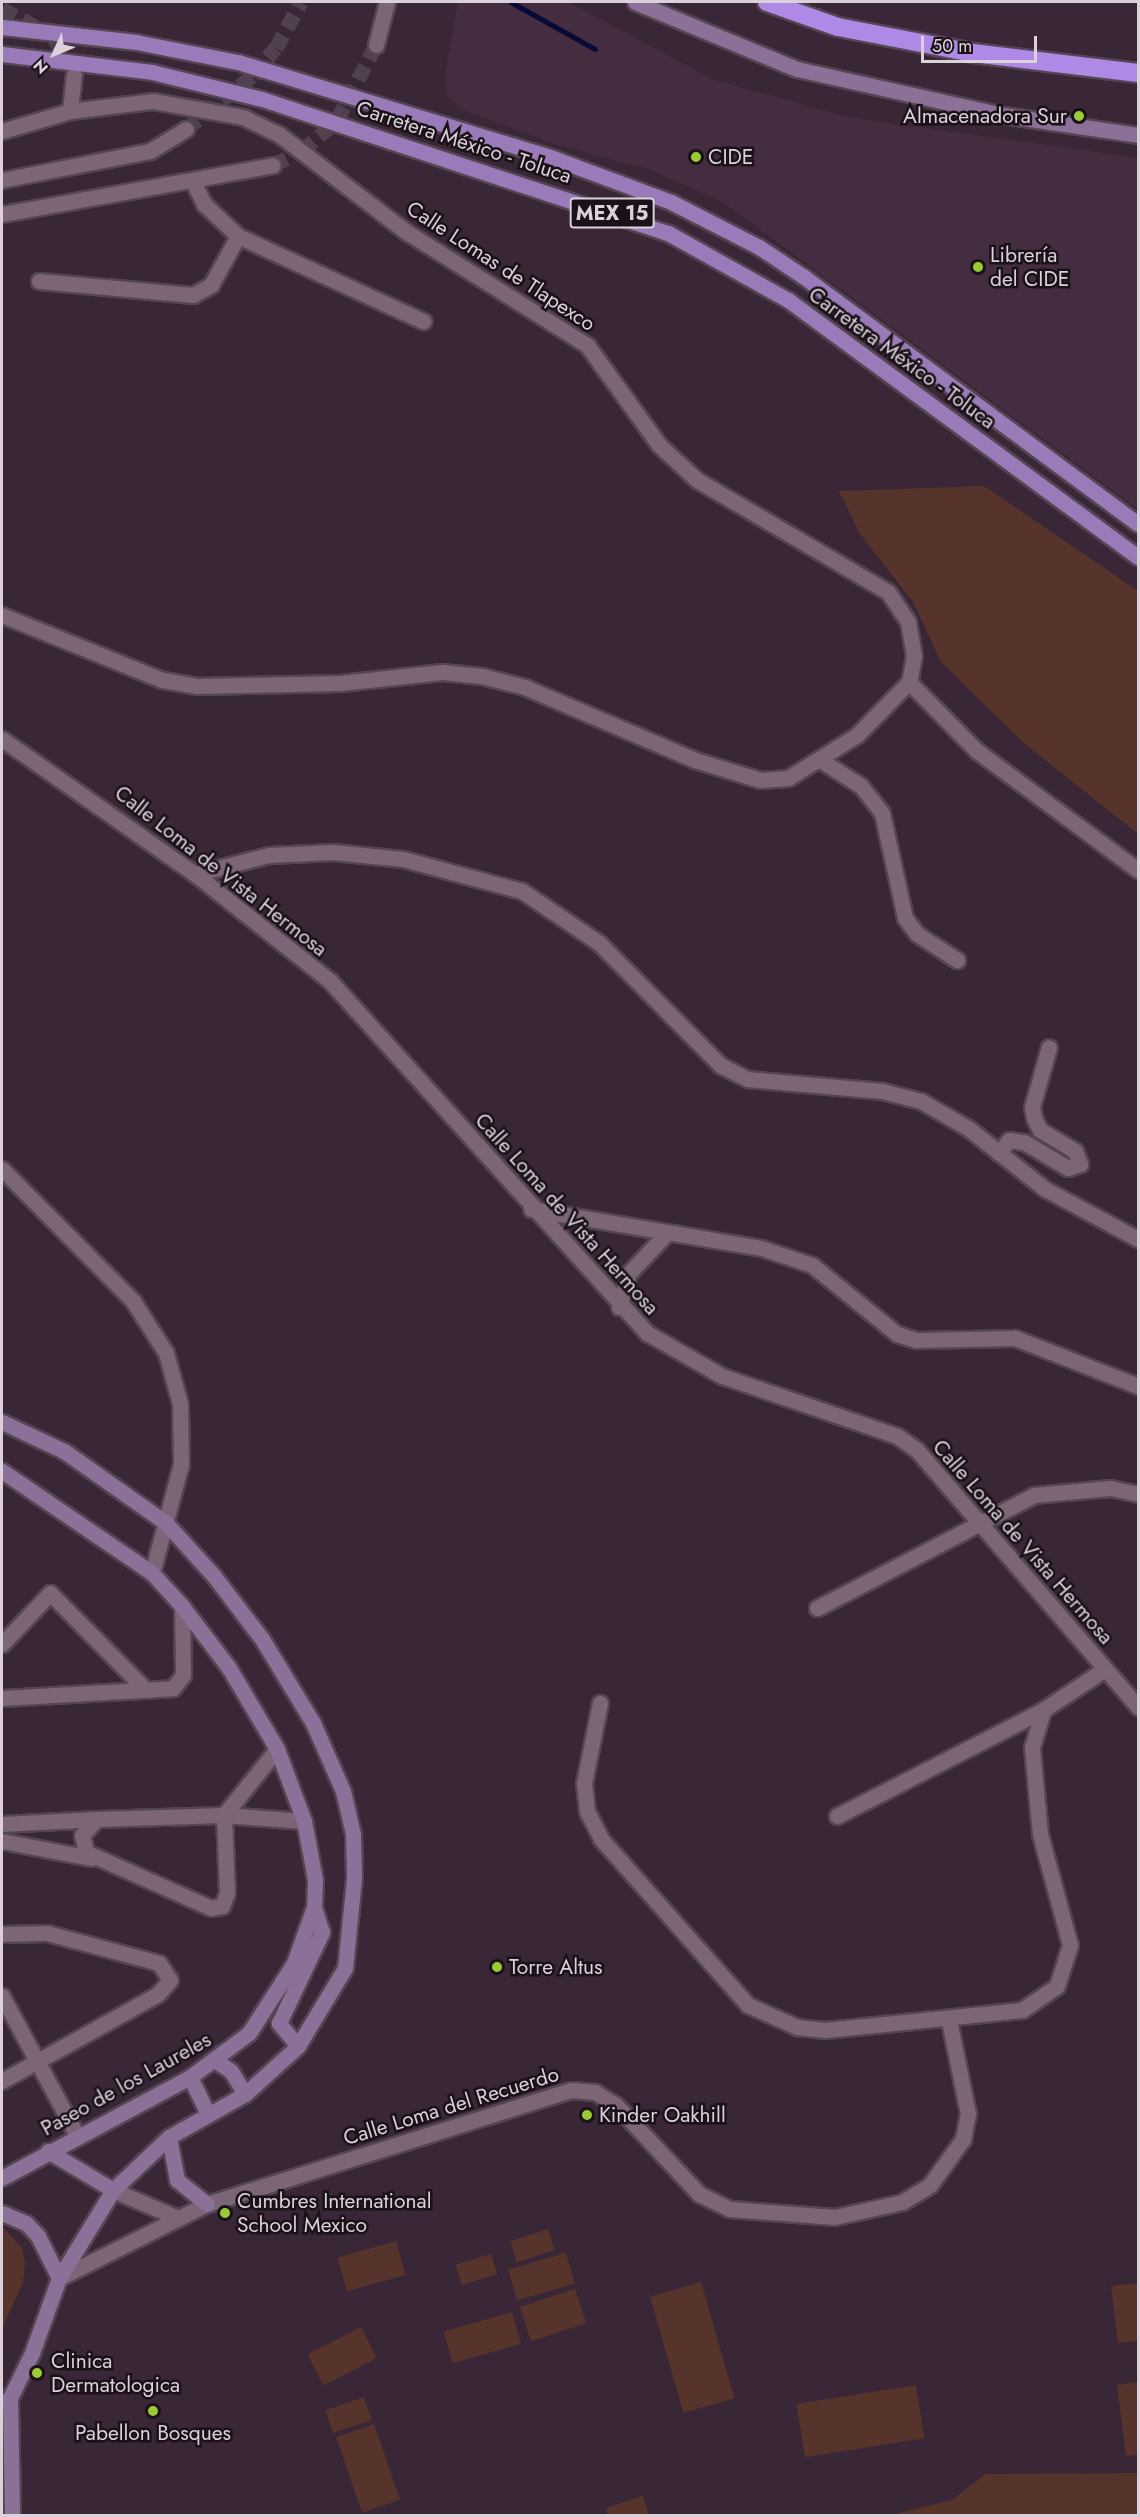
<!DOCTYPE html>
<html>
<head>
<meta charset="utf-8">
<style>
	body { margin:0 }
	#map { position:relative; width:1140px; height:2517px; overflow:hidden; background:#392636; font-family:Jost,sans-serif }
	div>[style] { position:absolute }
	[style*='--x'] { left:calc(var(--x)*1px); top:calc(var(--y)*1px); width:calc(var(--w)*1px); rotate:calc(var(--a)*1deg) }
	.built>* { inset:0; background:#452d41 }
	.green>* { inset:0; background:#56342c; transform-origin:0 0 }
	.stream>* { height:4.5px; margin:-2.25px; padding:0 2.25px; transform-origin:2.25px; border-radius:2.25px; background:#070b35 }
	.tertiary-tunnel>* { height:15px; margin-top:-7.5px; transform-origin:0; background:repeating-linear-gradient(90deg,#51404f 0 15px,transparent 0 23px) }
	.roads { filter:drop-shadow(2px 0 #544552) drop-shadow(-2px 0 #544552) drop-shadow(0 2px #544552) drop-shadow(0 -2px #544552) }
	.minor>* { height:15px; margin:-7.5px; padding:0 7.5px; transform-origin:7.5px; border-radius:7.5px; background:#7b6577 }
	.tertiary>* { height:15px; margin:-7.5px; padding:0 7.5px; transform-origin:7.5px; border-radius:7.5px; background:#7b6577 }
	.secondary>* { height:15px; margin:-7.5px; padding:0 7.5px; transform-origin:7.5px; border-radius:7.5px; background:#8b7098 }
	.primary>* { height:15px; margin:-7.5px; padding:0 7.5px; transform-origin:7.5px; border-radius:7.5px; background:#9a7bba }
	.motorway>* { height:18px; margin:-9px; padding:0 9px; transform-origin:9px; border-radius:9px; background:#af89e6 }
	.dots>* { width:16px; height:16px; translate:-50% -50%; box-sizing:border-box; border:3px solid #1b1219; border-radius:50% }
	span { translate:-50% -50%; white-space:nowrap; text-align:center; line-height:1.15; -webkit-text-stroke:5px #1b1219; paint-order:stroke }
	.shield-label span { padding:2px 4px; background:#1b1219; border:2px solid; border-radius:4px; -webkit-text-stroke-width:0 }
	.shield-label { font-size:20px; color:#dcd0da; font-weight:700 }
	.poi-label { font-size:21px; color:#dcd0da }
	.right { translate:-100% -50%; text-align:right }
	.left { translate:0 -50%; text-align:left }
	.street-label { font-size:21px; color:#dcd0da }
	.frame { position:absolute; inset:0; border:3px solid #dcd0da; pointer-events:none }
	.north { position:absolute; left:24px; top:24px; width:60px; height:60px; -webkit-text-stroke:4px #1b1219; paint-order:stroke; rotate:226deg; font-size:16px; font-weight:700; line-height:24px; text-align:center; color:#dcd0da }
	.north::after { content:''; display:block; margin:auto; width:21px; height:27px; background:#dcd0da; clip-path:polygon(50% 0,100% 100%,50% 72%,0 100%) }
	.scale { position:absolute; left:921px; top:36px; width:116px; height:27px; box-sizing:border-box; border:3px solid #dcd0da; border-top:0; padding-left:8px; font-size:18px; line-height:21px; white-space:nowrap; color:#dcd0da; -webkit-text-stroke:4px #1b1219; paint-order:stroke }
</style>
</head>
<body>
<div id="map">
	<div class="built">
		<i style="clip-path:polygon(458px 2px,568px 2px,712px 79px,847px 117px,1138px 158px,1138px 509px,723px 202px,648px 169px,554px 144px,463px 110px,447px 96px,445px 75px)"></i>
	</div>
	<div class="green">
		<i style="clip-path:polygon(984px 486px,1138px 591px,1138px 834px,1025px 744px,941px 662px,913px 602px,860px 534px,839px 491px)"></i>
		<i style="clip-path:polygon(2px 2226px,22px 2248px,25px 2263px,23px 2283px,2px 2329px)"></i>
		<i style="left:548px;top:2229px;width:22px;height:40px;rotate:72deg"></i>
		<i style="left:396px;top:2241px;width:35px;height:61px;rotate:74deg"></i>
		<i style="left:566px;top:2253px;width:32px;height:60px;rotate:74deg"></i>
		<i style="left:491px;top:2254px;width:21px;height:37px;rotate:73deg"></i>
		<i style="left:701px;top:2282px;width:121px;height:53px;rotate:74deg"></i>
		<i style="clip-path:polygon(1138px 2283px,1138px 2341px,1118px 2343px,1111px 2286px)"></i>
		<i style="left:575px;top:2289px;width:36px;height:58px;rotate:72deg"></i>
		<i style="left:512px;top:2312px;width:33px;height:71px;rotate:74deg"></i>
		<i style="left:361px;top:2327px;width:35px;height:60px;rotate:63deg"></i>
		<i style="clip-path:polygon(1138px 2382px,1138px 2455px,1126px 2456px,1117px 2385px)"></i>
		<i style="left:916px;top:2385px;width:54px;height:121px;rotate:81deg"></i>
		<i style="left:364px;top:2397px;width:24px;height:41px;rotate:71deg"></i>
		<i style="left:374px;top:2424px;width:80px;height:40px;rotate:71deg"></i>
		<i style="clip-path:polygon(1138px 2473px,1138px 2515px,890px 2515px,952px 2500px,985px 2474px)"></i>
		<i style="clip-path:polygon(643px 2496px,649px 2515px,608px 2515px,606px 2508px)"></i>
	</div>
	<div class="stream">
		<i style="--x:511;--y:2;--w:96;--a:29.2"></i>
	</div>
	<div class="tertiary-tunnel">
		<i style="--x:2;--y:9;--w:58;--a:27.9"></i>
		<i style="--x:53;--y:36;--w:43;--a:60.4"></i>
		<i style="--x:186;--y:129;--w:86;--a:-38.9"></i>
		<i style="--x:253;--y:75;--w:35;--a:-50"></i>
		<i style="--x:276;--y:48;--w:52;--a:-61.5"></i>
		<i style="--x:273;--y:165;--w:32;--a:-26"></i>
		<i style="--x:302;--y:151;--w:47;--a:-41.5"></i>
		<i style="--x:337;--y:120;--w:85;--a:-62.5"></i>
	</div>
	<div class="roads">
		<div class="minor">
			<i style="--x:193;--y:182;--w:25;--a:63"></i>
			<i style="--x:204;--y:204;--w:47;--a:43.3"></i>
			<i style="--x:238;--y:236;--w:204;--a:24.7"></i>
			<i style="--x:39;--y:281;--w:155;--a:5.2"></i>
			<i style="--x:193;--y:295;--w:21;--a:-29"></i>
			<i style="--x:211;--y:285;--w:56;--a:-61.1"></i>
			<i style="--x:909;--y:682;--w:97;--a:45.4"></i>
			<i style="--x:977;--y:751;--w:200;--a:36.5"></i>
			<i style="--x:822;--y:761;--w:46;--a:32.7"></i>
			<i style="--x:861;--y:786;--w:34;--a:52"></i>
			<i style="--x:882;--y:813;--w:107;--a:77.6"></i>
			<i style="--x:905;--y:918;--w:20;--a:53"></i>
			<i style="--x:917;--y:934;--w:48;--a:33"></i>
			<i style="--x:195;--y:874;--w:76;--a:-14.4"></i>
			<i style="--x:269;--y:855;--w:64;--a:-2.7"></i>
			<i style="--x:333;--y:852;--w:70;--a:5.7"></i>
			<i style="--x:403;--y:859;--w:123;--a:15.1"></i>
			<i style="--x:522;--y:891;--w:93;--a:34"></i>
			<i style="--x:599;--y:943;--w:172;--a:45.2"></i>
			<i style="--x:720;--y:1065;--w:30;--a:27"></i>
			<i style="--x:747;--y:1079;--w:136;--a:5.1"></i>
			<i style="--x:882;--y:1091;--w:40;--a:14.4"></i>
			<i style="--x:921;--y:1101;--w:54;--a:29.9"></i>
			<i style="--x:968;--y:1128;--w:98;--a:38.4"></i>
			<i style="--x:1045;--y:1189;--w:106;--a:28.3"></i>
			<i style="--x:999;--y:1153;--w:16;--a:-52"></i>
			<i style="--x:1009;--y:1140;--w:15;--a:8"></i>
			<i style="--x:1024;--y:1142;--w:51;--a:30.6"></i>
			<i style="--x:1068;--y:1168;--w:13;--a:-18"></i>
			<i style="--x:1080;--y:1164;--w:14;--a:-111"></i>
			<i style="--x:1075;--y:1151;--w:41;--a:-149"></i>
			<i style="--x:1040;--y:1130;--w:13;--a:-117"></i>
			<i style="--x:1034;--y:1118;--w:11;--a:-100"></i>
			<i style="--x:1032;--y:1107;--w:62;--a:-74.2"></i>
			<i style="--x:2;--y:1169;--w:186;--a:45.2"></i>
			<i style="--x:133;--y:1301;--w:62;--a:57.6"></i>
			<i style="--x:166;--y:1353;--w:53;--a:74.6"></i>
			<i style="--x:180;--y:1404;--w:60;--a:89"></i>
			<i style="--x:181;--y:1464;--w:113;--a:104.9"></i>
			<i style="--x:531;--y:1209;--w:233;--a:9.6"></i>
			<i style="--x:761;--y:1248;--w:54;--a:18.4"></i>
			<i style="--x:812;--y:1265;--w:109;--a:39.1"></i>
			<i style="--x:897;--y:1334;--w:20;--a:18"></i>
			<i style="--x:916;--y:1340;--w:99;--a:-1.2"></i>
			<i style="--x:1015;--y:1338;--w:132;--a:21.3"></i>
			<i style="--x:619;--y:1307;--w:35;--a:-74"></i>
			<i style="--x:629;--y:1273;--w:55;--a:-46.5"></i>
			<i style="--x:817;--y:1608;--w:245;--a:-27.5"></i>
			<i style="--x:1034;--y:1495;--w:76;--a:-5.3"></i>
			<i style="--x:1110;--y:1488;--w:29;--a:12"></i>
			<i style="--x:2;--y:1644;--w:70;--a:-46.7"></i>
			<i style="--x:50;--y:1593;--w:136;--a:45.3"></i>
			<i style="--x:2;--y:1698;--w:171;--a:-3.3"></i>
			<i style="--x:173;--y:1688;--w:16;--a:-52"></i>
			<i style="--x:183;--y:1675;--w:69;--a:-90.8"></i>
			<i style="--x:600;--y:1703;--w:82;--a:101.3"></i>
			<i style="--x:584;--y:1783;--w:28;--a:84"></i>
			<i style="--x:587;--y:1811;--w:31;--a:63"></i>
			<i style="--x:601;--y:1839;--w:222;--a:48.5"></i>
			<i style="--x:748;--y:2005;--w:54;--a:24.2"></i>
			<i style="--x:797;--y:2027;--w:28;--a:6"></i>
			<i style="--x:825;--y:2030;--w:198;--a:-5.8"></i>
			<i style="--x:1022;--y:2010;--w:42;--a:-34.4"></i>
			<i style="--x:1057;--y:1986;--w:43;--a:-72.4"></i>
			<i style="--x:1070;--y:1945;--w:115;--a:-105.1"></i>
			<i style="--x:1040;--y:1834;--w:87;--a:-95.3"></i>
			<i style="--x:1032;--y:1747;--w:39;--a:-73"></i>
			<i style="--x:1043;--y:1710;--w:74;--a:-33.5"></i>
			<i style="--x:277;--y:1749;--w:85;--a:128.8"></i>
			<i style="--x:224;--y:1815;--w:78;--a:87.8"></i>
			<i style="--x:227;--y:1893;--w:14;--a:111"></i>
			<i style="--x:222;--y:1906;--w:11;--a:170"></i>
			<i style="--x:211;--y:1908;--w:137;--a:-155.9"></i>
			<i style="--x:86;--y:1852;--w:17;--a:-103"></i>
			<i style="--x:82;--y:1835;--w:22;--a:-47"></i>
			<i style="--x:97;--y:1819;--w:127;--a:-1.8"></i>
			<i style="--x:224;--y:1815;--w:80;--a:4.3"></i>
			<i style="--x:837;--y:1816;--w:232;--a:-27.2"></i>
			<i style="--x:2;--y:1824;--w:95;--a:-3"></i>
			<i style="--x:2;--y:1841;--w:91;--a:10.8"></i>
			<i style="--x:2;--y:1934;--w:45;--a:-1.3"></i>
			<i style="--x:47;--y:1933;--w:116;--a:15"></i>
			<i style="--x:159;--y:1963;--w:20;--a:57"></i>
			<i style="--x:170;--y:1980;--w:18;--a:131"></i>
			<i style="--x:158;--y:1994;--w:179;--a:150.9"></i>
			<i style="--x:2;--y:1996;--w:160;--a:61.7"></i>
			<i style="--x:113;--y:2190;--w:71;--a:23.3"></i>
			<i style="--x:59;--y:2278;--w:165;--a:-26.6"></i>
			<i style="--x:207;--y:2204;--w:381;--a:-17.4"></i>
			<i style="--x:571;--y:2090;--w:24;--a:5"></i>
			<i style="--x:595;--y:2092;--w:25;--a:32"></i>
			<i style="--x:616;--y:2105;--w:122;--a:47"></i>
			<i style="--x:699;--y:2194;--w:34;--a:26"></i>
			<i style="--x:730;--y:2209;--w:105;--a:4.4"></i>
			<i style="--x:835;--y:2217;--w:69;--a:-12.6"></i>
			<i style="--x:902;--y:2202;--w:33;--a:-31"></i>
			<i style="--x:930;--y:2185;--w:57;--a:-54.3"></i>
			<i style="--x:963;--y:2139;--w:25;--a:-79"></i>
			<i style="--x:968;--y:2114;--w:95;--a:-101.5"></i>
		</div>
		<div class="tertiary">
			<i style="--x:376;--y:45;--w:44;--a:-75.7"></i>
			<i style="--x:70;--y:111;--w:36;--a:-84"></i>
			<i style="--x:2;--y:131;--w:71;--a:-16.4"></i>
			<i style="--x:70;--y:111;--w:84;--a:-6.9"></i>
			<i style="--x:153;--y:101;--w:91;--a:10.1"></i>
			<i style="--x:243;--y:117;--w:41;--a:25.9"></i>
			<i style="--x:280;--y:135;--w:158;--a:37.5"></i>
			<i style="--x:405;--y:231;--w:215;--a:32.1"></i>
			<i style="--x:587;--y:345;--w:123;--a:54.2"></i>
			<i style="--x:659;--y:445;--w:52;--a:42.6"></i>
			<i style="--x:697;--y:480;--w:221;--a:30.4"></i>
			<i style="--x:888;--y:592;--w:36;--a:56"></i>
			<i style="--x:908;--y:622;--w:34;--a:80"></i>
			<i style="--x:914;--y:655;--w:27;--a:100"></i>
			<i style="--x:909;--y:682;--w:74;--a:134.5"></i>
			<i style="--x:857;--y:735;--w:81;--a:148.1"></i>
			<i style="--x:788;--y:778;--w:28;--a:176"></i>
			<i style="--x:760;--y:780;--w:68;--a:-162.9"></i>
			<i style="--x:695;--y:760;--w:185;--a:-156.8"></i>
			<i style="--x:525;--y:687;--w:44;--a:-165.7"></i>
			<i style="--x:482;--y:676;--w:40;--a:-174.3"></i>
			<i style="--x:442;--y:672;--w:102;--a:173.8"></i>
			<i style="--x:341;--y:683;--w:144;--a:178.8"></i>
			<i style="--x:197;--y:686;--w:36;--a:-170"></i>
			<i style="--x:162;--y:680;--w:173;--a:-157.9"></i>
			<i style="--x:2;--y:180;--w:151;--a:-11.1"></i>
			<i style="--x:150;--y:151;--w:42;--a:-31.4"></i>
			<i style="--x:2;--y:214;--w:275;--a:-10.2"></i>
			<i style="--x:2;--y:739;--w:236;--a:35"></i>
			<i style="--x:195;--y:874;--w:172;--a:38.4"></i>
			<i style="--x:330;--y:981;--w:474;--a:48"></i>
			<i style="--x:647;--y:1333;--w:86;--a:29.8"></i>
			<i style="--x:722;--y:1376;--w:185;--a:18.9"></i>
			<i style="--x:897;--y:1436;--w:24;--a:35"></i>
			<i style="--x:917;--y:1450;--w:339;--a:49.3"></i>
		</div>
		<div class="secondary">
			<i style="--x:635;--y:2;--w:175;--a:22.5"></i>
			<i style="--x:797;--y:69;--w:211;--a:12.6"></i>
			<i style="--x:1003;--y:115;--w:136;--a:8.4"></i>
			<i style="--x:2;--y:1422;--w:68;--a:25.1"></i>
			<i style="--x:64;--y:1451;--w:125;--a:35.2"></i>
			<i style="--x:166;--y:1523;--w:72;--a:47.8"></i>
			<i style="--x:214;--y:1576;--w:79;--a:52.7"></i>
			<i style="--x:262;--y:1639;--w:98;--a:58.7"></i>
			<i style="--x:313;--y:1723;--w:74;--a:66.2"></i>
			<i style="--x:343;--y:1791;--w:44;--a:76.9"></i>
			<i style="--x:353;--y:1834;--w:44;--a:88.7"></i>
			<i style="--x:354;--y:1878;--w:90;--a:95.7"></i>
			<i style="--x:345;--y:1968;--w:91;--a:121.1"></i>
			<i style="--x:298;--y:2046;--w:72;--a:137.8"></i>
			<i style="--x:245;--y:2094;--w:87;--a:150.5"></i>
			<i style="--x:169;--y:2137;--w:77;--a:136.6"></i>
			<i style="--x:113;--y:2190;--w:103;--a:121.5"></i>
			<i style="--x:59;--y:2278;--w:80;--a:109.8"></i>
			<i style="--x:32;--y:2353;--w:50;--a:116.1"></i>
			<i style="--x:10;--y:2398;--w:10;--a:143"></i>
			<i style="--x:2;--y:1471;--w:181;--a:34.2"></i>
			<i style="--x:152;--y:1573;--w:45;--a:47.7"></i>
			<i style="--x:182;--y:1606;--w:78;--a:52.8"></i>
			<i style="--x:229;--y:1668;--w:94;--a:59.3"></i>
			<i style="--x:277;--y:1749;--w:77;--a:69.4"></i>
			<i style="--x:304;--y:1821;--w:60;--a:79.4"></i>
			<i style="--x:315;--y:1880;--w:27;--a:92"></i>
			<i style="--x:314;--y:1907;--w:59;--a:109.7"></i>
			<i style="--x:294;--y:1963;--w:83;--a:122.7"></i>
			<i style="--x:249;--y:2033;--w:74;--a:143.3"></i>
			<i style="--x:190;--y:2077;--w:213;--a:151.8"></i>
			<i style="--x:298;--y:2046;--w:30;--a:-130"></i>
			<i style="--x:279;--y:2023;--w:101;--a:-64.7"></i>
			<i style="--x:322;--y:1932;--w:26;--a:-108"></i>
			<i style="--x:216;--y:2061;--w:18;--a:34"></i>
			<i style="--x:231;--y:2071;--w:27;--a:59"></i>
			<i style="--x:190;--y:2077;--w:41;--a:64.1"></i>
			<i style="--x:169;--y:2137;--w:44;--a:79.5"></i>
			<i style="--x:177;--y:2180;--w:38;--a:39"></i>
			<i style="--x:48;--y:2151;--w:76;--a:31"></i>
			<i style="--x:2;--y:2213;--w:26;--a:23"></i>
			<i style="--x:26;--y:2223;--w:18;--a:47"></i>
			<i style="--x:38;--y:2236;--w:47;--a:63.4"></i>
			<i style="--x:10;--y:2398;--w:118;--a:89"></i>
		</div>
		<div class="primary">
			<i style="--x:2;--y:27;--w:135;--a:6.4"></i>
			<i style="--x:136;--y:42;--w:104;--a:11.1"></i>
			<i style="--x:238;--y:62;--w:329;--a:16.9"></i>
			<i style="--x:553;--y:158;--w:126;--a:20.4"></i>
			<i style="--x:671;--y:202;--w:99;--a:27.1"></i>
			<i style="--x:759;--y:247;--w:54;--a:33.7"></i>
			<i style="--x:804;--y:277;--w:415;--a:36.5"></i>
			<i style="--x:2;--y:54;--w:151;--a:6.8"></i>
			<i style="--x:152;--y:72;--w:113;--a:13.8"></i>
			<i style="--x:262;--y:99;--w:428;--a:18.3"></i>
			<i style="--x:668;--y:233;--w:137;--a:29.2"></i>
			<i style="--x:788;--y:300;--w:434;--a:36.3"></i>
		</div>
		<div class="motorway">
			<i style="--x:767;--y:2;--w:75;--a:19.4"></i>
			<i style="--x:838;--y:27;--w:137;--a:10.9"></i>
			<i style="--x:973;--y:53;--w:166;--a:6.9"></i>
		</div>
	</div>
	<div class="dots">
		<i style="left:1079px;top:116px;background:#9bcb33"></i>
		<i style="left:696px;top:157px;background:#9bcb33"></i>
		<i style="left:978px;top:267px;background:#9bcb33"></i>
		<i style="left:497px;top:1967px;background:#9bcb33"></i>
		<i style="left:587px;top:2115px;background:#9bcb33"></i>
		<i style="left:225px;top:2213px;background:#9bcb33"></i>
		<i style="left:37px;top:2373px;background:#9bcb33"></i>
		<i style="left:153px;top:2411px;background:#9bcb33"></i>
	</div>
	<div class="shield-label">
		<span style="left:612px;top:213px">MEX 15</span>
	</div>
	<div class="poi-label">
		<span class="right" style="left:1067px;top:116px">Almacenadora Sur</span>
		<span class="left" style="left:708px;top:157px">CIDE</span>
		<span class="left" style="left:990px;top:267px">Librería<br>del CIDE</span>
		<span class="left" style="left:509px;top:1967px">Torre Altus</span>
		<span class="left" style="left:599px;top:2115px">Kinder Oakhill</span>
		<span class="left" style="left:237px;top:2213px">Cumbres International<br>School Mexico</span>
		<span class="left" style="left:51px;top:2373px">Clinica<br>Dermatologica</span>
		<span style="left:153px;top:2433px">Pabellon Bosques</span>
	</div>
	<div class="street-label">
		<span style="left:464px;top:142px;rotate:18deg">Carretera México - Toluca</span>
		<span style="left:501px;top:266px;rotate:33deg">Calle Lomas de Tlapexco</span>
		<span style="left:902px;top:358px;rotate:36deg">Carretera México - Toluca</span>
		<span style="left:221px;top:871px;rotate:38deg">Calle Loma de Vista Hermosa</span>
		<span style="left:567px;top:1214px;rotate:48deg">Calle Loma de Vista Hermosa</span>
		<span style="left:1023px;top:1542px;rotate:49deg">Calle Loma de Vista Hermosa</span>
		<span style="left:126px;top:2084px;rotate:-29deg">Paseo de los Laureles</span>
		<span style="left:451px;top:2106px;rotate:-17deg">Calle Loma del Recuerdo</span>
	</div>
	<div class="frame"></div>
	<div class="north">N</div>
	<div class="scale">50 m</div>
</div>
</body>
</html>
